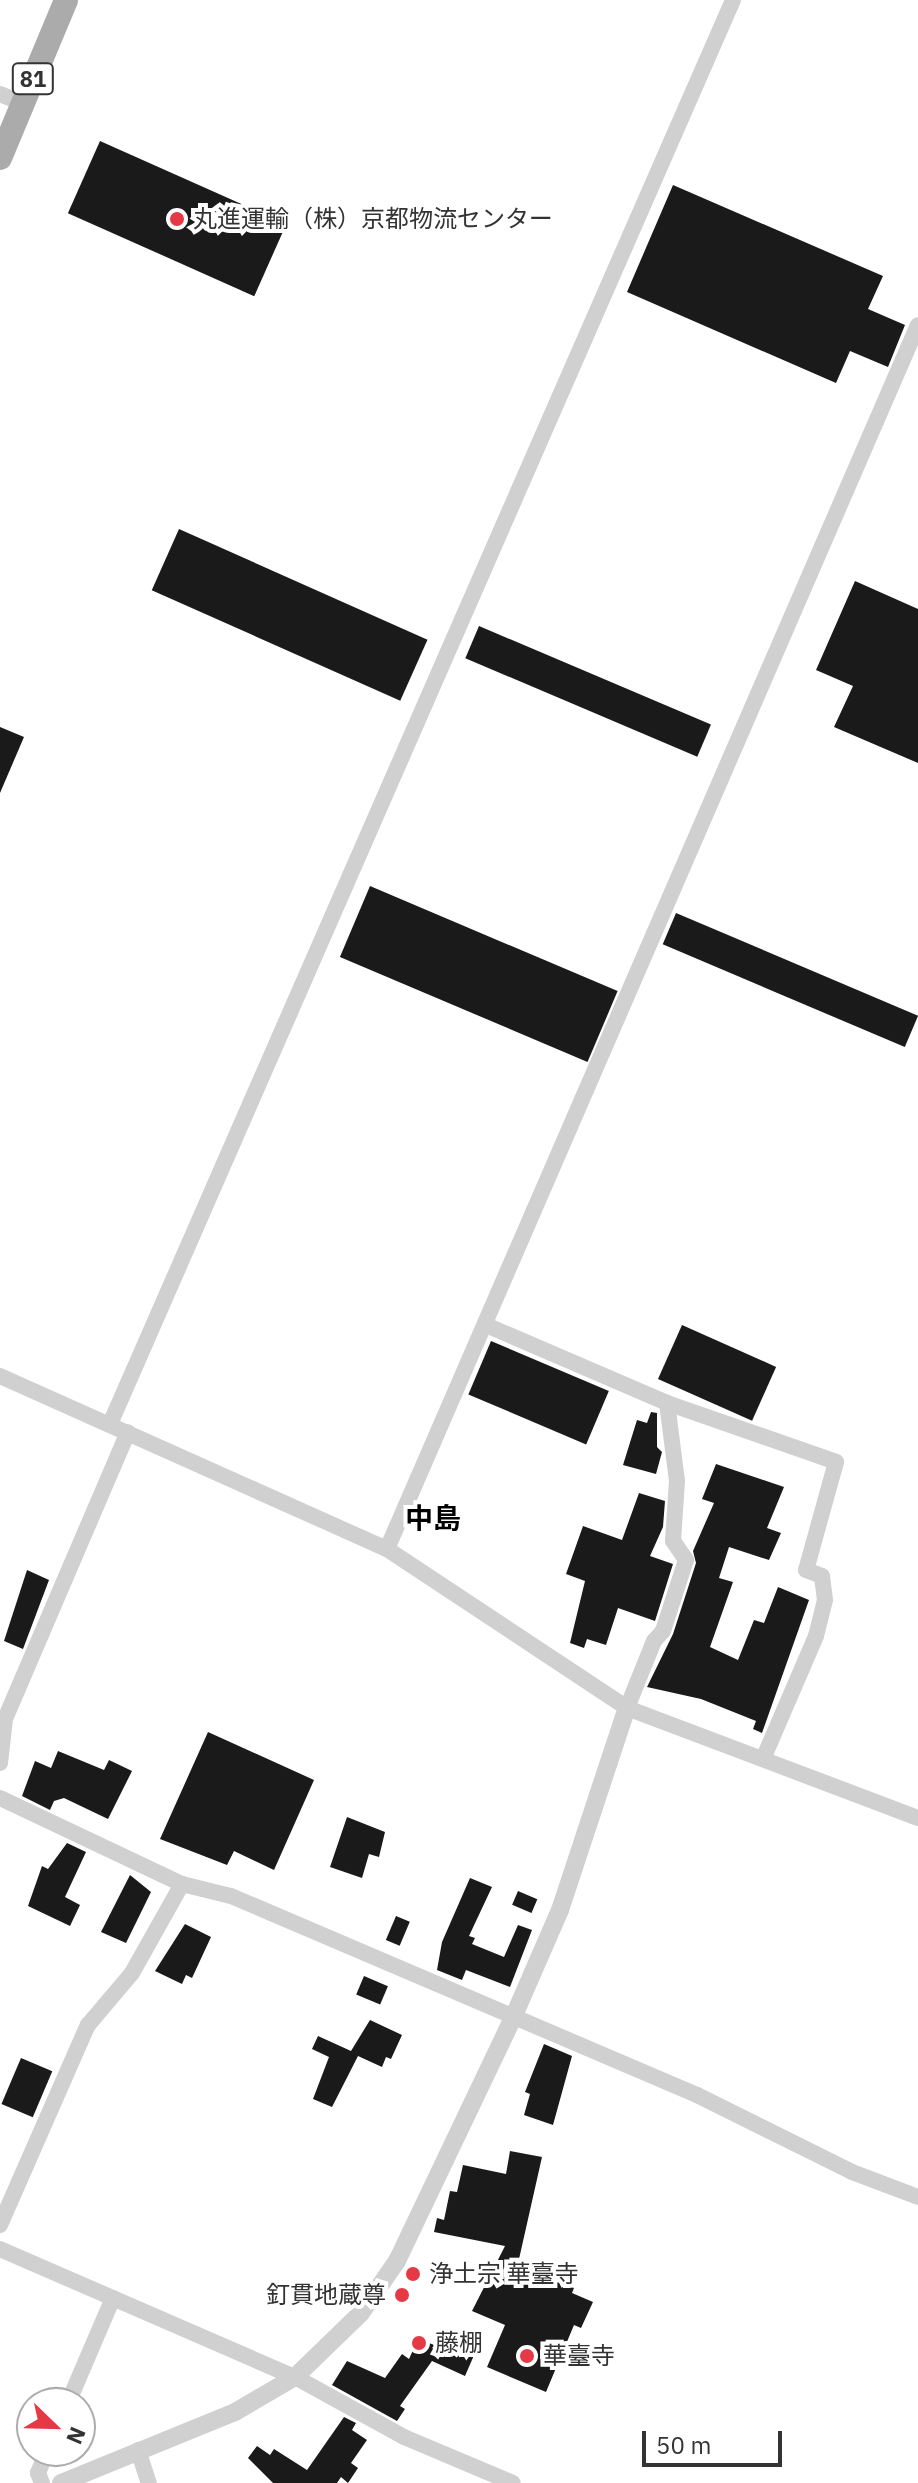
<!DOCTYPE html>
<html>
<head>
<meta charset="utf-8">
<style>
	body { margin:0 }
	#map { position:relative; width:918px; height:2483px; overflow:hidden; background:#fff; font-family:"IBM Plex Sans","Noto Sans JP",sans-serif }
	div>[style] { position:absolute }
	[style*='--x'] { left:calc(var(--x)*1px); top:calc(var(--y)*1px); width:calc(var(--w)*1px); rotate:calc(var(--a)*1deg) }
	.building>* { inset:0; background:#1a1a1a; transform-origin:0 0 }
	.minor>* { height:16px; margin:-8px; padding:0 8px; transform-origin:8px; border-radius:8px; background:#d0d0d0 }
	.tertiary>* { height:18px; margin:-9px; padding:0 9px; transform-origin:9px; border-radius:9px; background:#d0d0d0 }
	.primary>* { height:24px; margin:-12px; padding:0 12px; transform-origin:12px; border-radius:12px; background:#ababab }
	.dots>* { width:22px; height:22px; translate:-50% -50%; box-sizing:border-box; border:4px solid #fff; border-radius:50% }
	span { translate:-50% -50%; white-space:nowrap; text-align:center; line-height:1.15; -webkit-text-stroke:8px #fff; paint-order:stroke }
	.shield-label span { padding:2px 6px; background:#fff; border:2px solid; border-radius:6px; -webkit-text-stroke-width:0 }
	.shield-label { font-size:22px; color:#333; font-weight:700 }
	.poi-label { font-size:24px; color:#333 }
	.left { translate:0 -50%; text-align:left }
	.right { translate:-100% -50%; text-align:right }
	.quarter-label { font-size:28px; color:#000; font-weight:700 }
	.north { position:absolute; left:16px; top:2387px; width:80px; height:80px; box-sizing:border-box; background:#fff; border:2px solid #adadad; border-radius:50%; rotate:113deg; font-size:22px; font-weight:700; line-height:32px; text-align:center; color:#333 }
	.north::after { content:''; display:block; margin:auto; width:28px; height:36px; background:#e63946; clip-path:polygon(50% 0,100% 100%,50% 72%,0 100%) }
	.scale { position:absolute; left:642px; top:2431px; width:140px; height:36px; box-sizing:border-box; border:4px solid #333; border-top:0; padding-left:10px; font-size:24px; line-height:28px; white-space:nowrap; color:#333; -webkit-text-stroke:6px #fff; paint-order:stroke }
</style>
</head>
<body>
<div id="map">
	<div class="building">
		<i style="left:100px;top:141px;width:204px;height:79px;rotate:24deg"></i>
		<i style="clip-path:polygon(673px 185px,883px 276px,868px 309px,905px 325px,888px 367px,850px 351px,836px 383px,627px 292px)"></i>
		<i style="left:179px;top:529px;width:272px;height:67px;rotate:24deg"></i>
		<i style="clip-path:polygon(855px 581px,918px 609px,918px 763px,834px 727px,853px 686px,816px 670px)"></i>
		<i style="left:479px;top:626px;width:252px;height:35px;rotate:23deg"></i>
		<i style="clip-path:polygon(0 727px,24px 737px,0 793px)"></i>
		<i style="left:370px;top:886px;width:269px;height:77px;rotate:23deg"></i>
		<i style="left:676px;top:913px;width:263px;height:34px;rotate:23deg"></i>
		<i style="left:682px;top:1325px;width:103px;height:59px;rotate:24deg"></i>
		<i style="left:491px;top:1341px;width:128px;height:58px;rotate:23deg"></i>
		<i style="clip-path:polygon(651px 1412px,657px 1413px,657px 1447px,662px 1452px,656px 1474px,623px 1465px,637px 1420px,647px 1423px)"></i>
		<i style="clip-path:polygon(716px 1464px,784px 1487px,767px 1528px,781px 1533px,769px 1560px,729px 1547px,719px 1578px,733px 1582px,710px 1647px,738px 1660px,754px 1620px,764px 1623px,778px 1587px,809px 1600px,762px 1733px,753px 1729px,756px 1721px,701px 1699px,647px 1687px,673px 1634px,696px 1563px,693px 1551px,714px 1503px,702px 1499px)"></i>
		<i style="clip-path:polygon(639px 1493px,665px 1501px,663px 1527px,650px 1556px,673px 1564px,655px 1621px,618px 1608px,606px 1645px,587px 1639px,584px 1648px,570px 1643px,585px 1581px,566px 1574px,583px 1526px,622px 1540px)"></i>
		<i style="clip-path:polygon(27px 1570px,49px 1580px,23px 1649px,4px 1641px)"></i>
		<i style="clip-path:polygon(208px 1732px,314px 1780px,274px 1870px,234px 1851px,227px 1865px,160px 1839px)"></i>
		<i style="clip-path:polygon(58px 1751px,104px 1770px,109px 1760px,132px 1771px,108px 1819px,64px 1798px,54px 1801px,50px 1810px,22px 1796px,35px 1761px,51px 1768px)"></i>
		<i style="clip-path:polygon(347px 1817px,385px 1832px,379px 1857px,369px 1854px,362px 1878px,330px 1867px)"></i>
		<i style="clip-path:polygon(67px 1843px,86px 1852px,65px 1897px,80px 1905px,70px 1926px,28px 1906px,42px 1866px,48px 1869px)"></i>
		<i style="clip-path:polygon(130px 1875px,151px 1892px,126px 1943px,101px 1932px)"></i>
		<i style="clip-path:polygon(470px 1878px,492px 1887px,469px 1936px,475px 1938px,472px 1944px,504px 1957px,518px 1925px,532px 1930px,510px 1987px,466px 1970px,462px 1980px,437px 1970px,442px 1942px)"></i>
		<i style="left:518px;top:1891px;width:21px;height:15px;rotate:23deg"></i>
		<i style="left:396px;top:1916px;width:15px;height:26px;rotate:23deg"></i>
		<i style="clip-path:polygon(185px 1924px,211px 1937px,192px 1978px,186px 1975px,182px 1984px,155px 1971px)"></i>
		<i style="left:364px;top:1976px;width:26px;height:20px;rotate:23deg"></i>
		<i style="clip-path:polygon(370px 2020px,402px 2035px,391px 2059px,386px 2057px,382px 2067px,358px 2056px,332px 2107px,313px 2099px,329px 2057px,312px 2049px,318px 2036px,351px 2051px)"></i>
		<i style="clip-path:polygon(544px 2044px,572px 2056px,553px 2125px,524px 2115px,530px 2094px,525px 2092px)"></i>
		<i style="left:21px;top:2058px;width:34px;height:50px;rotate:23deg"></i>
		<i style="clip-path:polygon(510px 2151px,542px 2157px,517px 2268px,574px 2288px,572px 2293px,593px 2302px,581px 2328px,574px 2325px,546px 2392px,487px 2367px,505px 2325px,472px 2311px,505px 2246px,434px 2232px,437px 2218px,444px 2220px,450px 2191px,457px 2192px,463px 2165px,506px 2174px)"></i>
		<i style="clip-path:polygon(418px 2339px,448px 2350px,451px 2342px,475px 2353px,465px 2376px,432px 2361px,400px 2406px,405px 2409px,397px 2421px,332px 2385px,347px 2361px,385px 2378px,402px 2354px,409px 2359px)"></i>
		<i style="clip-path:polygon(344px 2417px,356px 2423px,352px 2430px,367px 2440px,351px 2463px,358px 2468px,348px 2483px,341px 2477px,337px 2483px,273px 2483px,248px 2458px,257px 2446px,270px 2455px,274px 2449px,307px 2470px)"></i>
	</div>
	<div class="minor">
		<i style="--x:0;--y:94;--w:24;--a:22"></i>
		<i style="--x:486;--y:1325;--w:197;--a:23.3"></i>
		<i style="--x:0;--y:1376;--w:424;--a:24.1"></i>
		<i style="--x:387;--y:1549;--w:288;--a:33.5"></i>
		<i style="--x:627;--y:1708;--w:311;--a:20.7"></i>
		<i style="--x:110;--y:1424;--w:1554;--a:-66.37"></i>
		<i style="--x:387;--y:1549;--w:1334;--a:-66.55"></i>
		<i style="--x:627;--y:1708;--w:72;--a:-68.1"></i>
		<i style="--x:654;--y:1641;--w:13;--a:-48"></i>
		<i style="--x:663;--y:1631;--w:75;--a:-72.1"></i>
		<i style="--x:686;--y:1560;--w:23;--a:-124"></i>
		<i style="--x:673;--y:1541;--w:60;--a:-86.2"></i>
		<i style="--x:677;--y:1481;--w:79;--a:-97.3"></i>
		<i style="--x:667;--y:1403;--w:179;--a:19.2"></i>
		<i style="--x:836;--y:1462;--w:112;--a:105.5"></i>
		<i style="--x:806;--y:1570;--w:17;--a:21"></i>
		<i style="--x:822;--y:1576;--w:24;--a:83"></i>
		<i style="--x:825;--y:1600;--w:37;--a:104"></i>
		<i style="--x:816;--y:1636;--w:134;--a:113.3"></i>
		<i style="--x:0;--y:1763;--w:44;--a:-83.5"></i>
		<i style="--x:5;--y:1719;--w:312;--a:-66.8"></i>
		<i style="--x:0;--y:1798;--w:201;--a:25.3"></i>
		<i style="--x:182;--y:1884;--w:50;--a:13.8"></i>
		<i style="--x:231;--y:1896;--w:507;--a:23.12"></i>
		<i style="--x:697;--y:2095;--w:173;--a:26.4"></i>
		<i style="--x:852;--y:2172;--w:71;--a:20.7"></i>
		<i style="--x:0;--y:2225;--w:219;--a:-66.3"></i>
		<i style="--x:88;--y:2025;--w:68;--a:-49.8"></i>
		<i style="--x:132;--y:1973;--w:102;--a:-60.7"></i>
		<i style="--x:0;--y:2249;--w:322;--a:23.5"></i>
		<i style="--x:295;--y:2377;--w:124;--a:28.8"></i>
		<i style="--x:404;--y:2437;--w:118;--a:22.9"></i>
		<i style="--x:68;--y:2403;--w:114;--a:-66.8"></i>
		<i style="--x:138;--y:2450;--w:35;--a:72"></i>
		<i style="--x:42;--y:2483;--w:11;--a:-112"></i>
		<i style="--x:38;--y:2473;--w:24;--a:-68"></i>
	</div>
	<div class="tertiary">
		<i style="--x:61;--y:2483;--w:188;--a:-22.2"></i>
		<i style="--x:235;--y:2412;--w:69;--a:-30.3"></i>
		<i style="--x:295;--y:2377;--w:92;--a:-44.1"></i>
		<i style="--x:361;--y:2313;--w:63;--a:-55.3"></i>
		<i style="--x:397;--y:2261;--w:269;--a:-64.5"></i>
		<i style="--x:513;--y:2018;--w:118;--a:-66.5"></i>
		<i style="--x:560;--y:1910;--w:213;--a:-71.7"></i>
	</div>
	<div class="primary">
		<i style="--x:0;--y:158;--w:171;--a:-67.3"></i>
	</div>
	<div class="dots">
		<i style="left:177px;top:219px;background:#e63946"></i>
		<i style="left:413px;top:2274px;background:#e63946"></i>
		<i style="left:402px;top:2295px;background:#e63946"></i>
		<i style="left:419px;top:2343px;background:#e63946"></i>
		<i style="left:527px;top:2356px;background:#e63946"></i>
	</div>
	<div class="shield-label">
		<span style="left:33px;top:79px">81</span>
	</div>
	<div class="poi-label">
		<span class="left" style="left:193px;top:219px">丸進運輸（株）京都物流センター</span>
		<span class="left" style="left:429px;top:2274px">浄土宗 華臺寺</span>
		<span class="right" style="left:386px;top:2295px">釘貫地蔵尊</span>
		<span class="left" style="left:435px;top:2343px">藤棚</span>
		<span class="left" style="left:543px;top:2356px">華臺寺</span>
	</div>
	<div class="quarter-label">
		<span style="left:433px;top:1518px">中島</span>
	</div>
	<div class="north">N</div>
	<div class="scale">50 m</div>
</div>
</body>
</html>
